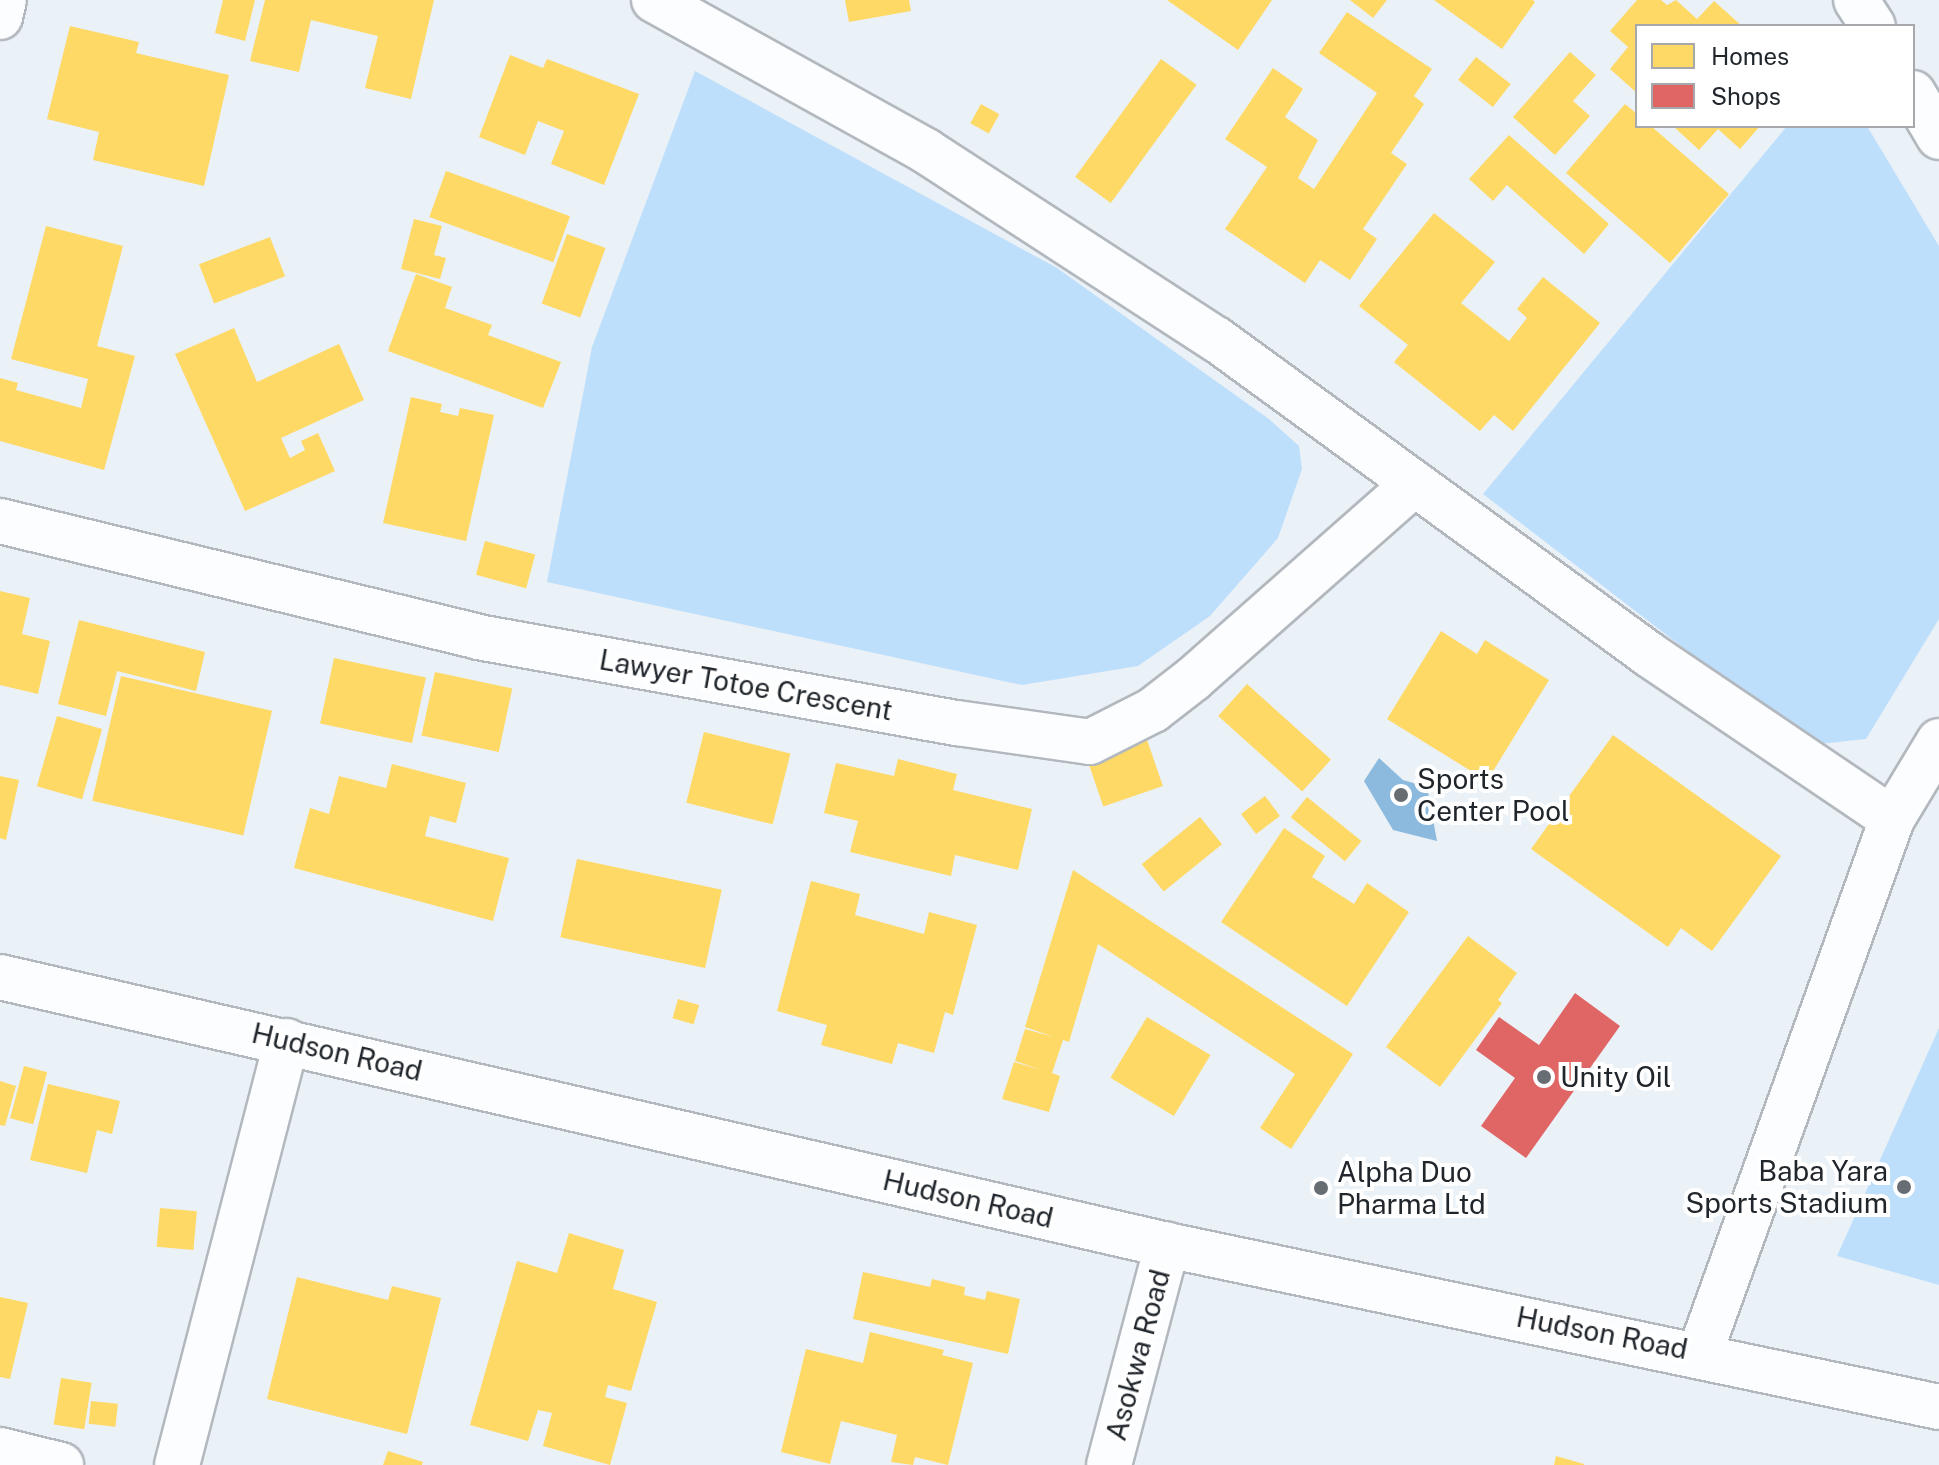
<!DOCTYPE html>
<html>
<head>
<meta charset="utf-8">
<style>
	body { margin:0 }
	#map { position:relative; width:1939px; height:1465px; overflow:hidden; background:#eaf1f7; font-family:"Public Sans",sans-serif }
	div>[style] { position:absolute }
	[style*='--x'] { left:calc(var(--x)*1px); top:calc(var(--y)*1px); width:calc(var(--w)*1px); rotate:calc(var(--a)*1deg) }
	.green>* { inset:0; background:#bedffb }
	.water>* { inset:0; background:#8cbadf }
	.homes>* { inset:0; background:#ffd966; transform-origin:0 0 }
	.shops>* { inset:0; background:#e06666 }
	.roads { filter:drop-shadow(2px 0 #b2b8be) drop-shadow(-2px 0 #b2b8be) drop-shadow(0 2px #b2b8be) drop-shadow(0 -2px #b2b8be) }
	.minor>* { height:44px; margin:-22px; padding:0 22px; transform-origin:22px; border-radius:22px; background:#fcfdfe }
	.tertiary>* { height:44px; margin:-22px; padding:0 22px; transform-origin:22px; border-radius:22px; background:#fcfdfe }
	.dots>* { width:22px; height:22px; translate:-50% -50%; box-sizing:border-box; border:4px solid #fff; border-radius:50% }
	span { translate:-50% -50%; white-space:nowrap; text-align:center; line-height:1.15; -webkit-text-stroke:8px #fff; paint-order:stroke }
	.street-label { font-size:28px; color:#20262c }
	.poi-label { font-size:28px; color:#20262c }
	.left { translate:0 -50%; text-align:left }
	.right { translate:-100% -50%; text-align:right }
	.legend { position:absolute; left:1635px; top:24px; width:280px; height:104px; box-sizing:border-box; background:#fff; border:2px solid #a6a8ab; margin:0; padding:10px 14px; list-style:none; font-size:24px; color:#20262c }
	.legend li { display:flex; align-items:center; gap:16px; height:40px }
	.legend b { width:40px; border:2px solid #a6a8ab }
</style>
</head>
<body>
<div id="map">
	<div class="green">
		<i style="clip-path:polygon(695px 71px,1057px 268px,1269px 419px,1299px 446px,1302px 469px,1278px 538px,1210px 616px,1138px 666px,1022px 685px,547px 582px,592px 347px)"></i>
		<i style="clip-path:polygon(1787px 126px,1867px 126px,1939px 246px,1939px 619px,1866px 739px,1810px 745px,1483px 494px)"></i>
		<i style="clip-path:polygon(1939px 1028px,1939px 1285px,1837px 1256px)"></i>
	</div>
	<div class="water">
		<i style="clip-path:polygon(1379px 758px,1403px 780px,1427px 787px,1437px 841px,1393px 830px,1364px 781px)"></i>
	</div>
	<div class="homes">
		<i style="clip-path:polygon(223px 0,255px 0,245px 41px,215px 33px)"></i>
		<i style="clip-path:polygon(265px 0,434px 0,411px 99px,365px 88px,378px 36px,311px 20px,299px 72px,250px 61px)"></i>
		<i style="clip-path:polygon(845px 0,909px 0,911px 11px,849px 22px)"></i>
		<i style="clip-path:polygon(1167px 0,1272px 0,1238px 50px)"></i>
		<i style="clip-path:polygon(1350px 0,1387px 0,1373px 18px)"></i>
		<i style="clip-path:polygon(1434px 0,1533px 0,1535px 2px,1502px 49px)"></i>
		<i style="clip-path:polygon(1637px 0,1661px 0,1667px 5px,1676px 0,1697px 19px,1714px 1px,1742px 26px,1637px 26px,1637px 93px,1610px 69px,1628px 47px,1610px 31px)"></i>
		<i style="clip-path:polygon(1347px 12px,1432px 69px,1414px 96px,1424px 104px,1391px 153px,1407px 164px,1363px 229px,1377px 239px,1350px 280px,1320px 260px,1305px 283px,1225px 229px,1267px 167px,1225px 139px,1273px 68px,1303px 89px,1285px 117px,1318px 140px,1298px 178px,1314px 189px,1377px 93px,1319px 53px)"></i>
		<i style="clip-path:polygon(70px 26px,139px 42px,136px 53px,229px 75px,204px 186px,93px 160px,99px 132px,47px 119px)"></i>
		<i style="clip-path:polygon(1570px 52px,1596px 75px,1573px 101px,1590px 116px,1555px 155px,1513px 117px)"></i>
		<i style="clip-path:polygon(510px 55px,543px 68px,547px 59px,639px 94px,604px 185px,551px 164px,564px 131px,538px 121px,525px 155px,479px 137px)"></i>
		<i style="left:1476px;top:57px;width:44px;height:29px;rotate:38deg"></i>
		<i style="left:1161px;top:59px;width:44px;height:146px;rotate:36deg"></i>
		<i style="left:981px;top:104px;width:21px;height:22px;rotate:29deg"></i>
		<i style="clip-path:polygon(1625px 104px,1637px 114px,1637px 126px,1651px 126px,1729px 194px,1670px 263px,1566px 173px)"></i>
		<i style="clip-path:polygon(1673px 126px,1760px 126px,1740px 149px,1718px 129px,1699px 150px)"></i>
		<i style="clip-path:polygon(1509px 135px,1609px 224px,1584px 254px,1507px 185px,1493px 201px,1469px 179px)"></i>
		<i style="left:446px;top:171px;width:132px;height:49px;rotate:20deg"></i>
		<i style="clip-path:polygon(1434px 213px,1495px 262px,1461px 303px,1509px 341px,1527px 318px,1517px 309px,1543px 277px,1600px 323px,1513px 431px,1494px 415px,1480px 431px,1394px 362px,1408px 345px,1359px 306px)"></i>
		<i style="clip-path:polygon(414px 219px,442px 226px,434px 255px,446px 258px,440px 279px,401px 269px)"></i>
		<i style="clip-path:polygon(46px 226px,123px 246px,97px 346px,135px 356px,104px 470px,0 441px,0 378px,18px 383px,16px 390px,81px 408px,88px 379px,11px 359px)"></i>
		<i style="left:567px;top:234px;width:41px;height:74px;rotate:20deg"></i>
		<i style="left:270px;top:237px;width:42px;height:76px;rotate:69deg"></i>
		<i style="clip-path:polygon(416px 274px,452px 287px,445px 308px,492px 325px,488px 335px,561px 362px,543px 408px,388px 351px)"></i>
		<i style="clip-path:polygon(234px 328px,257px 382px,339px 344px,364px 400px,281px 438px,290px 458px,305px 450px,301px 441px,318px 433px,335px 471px,245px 511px,175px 354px)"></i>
		<i style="clip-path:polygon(411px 397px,442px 404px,440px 412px,458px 416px,460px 408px,494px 415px,466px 541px,383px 523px)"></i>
		<i style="left:485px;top:541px;width:52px;height:35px;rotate:15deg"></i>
		<i style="clip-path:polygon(0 591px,30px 598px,22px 634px,50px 641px,38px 694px,0 685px)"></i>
		<i style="clip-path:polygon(79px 620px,205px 652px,196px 691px,117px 671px,106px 716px,58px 704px)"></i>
		<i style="clip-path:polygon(1441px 631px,1477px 654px,1485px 640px,1549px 680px,1487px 781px,1387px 719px)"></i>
		<i style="left:334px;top:658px;width:94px;height:67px;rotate:12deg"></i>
		<i style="left:435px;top:672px;width:79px;height:65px;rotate:12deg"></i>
		<i style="left:121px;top:676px;width:155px;height:128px;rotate:13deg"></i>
		<i style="left:1247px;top:684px;width:113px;height:43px;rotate:42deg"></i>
		<i style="left:57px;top:716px;width:47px;height:73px;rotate:16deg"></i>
		<i style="left:704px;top:732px;width:89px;height:73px;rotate:14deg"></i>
		<i style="left:1145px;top:734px;width:55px;height:63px;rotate:71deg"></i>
		<i style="clip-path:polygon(1613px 735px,1781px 856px,1712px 951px,1681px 928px,1668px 947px,1531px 849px)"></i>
		<i style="clip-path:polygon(898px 759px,957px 774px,953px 790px,1032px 809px,1018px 870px,955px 855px,951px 876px,850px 852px,858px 821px,824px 813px,836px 763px,894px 776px)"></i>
		<i style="clip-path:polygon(392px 764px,466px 783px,456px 823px,430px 816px,425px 836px,509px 858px,493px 921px,294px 868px,310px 808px,329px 814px,339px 776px,386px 788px)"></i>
		<i style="clip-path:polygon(0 776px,19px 780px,6px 840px,0 838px)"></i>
		<i style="left:1265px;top:796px;width:25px;height:30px;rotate:53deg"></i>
		<i style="left:1307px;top:797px;width:70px;height:26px;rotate:39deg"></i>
		<i style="left:1200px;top:817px;width:35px;height:75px;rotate:51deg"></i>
		<i style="clip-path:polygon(1284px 828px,1325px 856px,1312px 877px,1354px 904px,1367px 883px,1409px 912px,1347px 1006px,1221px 922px)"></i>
		<i style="left:577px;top:859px;width:148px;height:80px;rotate:12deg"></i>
		<i style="clip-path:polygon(1073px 870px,1353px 1054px,1291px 1149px,1260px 1128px,1295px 1074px,1098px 944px,1069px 1042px,1063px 1040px,1052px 1073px,1060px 1076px,1049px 1112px,1002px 1099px,1014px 1062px,1041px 1070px,1015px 1061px,1025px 1029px,1054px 1037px,1025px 1027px)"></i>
		<i style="clip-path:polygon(811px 881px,860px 894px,855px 915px,924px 934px,929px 912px,977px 925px,953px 1015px,945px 1012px,934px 1053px,898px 1043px,892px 1064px,821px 1045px,827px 1025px,777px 1011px)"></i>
		<i style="clip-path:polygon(1468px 936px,1517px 973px,1498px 1000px,1502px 1003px,1440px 1087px,1386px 1047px)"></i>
		<i style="left:678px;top:999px;width:22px;height:20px;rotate:16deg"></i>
		<i style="left:1147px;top:1017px;width:74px;height:71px;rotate:31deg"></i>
		<i style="left:24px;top:1066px;width:24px;height:54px;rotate:15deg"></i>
		<i style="clip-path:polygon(0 1081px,16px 1086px,5px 1126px,0 1125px)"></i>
		<i style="clip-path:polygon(48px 1084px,120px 1101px,112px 1134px,97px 1130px,87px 1173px,30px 1160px)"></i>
		<i style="left:160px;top:1208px;width:37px;height:39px;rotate:5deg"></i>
		<i style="clip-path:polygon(569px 1233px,624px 1250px,613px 1289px,657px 1302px,631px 1391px,608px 1385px,605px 1397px,627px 1403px,610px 1465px,543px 1446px,552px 1413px,538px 1410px,528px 1441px,470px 1425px,517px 1261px,557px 1273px)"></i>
		<i style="clip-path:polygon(863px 1272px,930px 1287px,932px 1279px,965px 1287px,964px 1295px,985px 1300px,987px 1291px,1020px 1299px,1008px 1354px,853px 1319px)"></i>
		<i style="clip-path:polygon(297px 1277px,388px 1300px,392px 1286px,441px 1298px,407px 1434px,267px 1399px)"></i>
		<i style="clip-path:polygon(0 1297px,28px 1303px,10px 1379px,0 1377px)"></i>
		<i style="clip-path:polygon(870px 1332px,944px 1350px,942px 1355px,973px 1363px,948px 1465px,915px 1457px,913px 1465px,891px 1462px,897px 1435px,841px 1421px,830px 1464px,781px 1452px,806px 1349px,863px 1363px)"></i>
		<i style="left:61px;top:1378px;width:31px;height:47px;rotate:9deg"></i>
		<i style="left:91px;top:1401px;width:27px;height:23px;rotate:6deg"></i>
		<i style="clip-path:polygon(388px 1451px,423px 1462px,422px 1465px,383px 1465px)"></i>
		<i style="clip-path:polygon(1556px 1456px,1584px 1464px,1584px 1465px,1554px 1465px)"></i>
	</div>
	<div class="shops">
		<i style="clip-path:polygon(1575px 993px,1620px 1026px,1526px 1158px,1481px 1126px,1515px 1078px,1476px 1050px,1499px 1017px,1539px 1045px)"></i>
	</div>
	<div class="roads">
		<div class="minor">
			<i style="--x:654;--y:0;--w:311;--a:29"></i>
			<i style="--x:926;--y:151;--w:346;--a:33"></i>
			<i style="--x:1216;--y:339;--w:537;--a:36.06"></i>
			<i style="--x:1650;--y:655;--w:292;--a:34.1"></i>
			<i style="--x:1856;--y:0;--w:31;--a:57"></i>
			<i style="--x:0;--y:17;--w:17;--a:-77"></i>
			<i style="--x:1913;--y:93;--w:51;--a:59.4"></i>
			<i style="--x:0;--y:521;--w:492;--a:13.6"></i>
			<i style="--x:478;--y:637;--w:487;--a:10.2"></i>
			<i style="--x:957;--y:723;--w:134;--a:8.1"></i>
			<i style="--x:1090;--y:742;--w:71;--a:-26.9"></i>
			<i style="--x:1153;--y:710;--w:51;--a:-37.8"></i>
			<i style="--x:1193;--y:679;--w:295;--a:-41.4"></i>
			<i style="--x:1700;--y:1353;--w:567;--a:-70.22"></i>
			<i style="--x:1892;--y:819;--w:91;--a:-58.9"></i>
			<i style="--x:0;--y:1450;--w:63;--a:13.8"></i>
			<i style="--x:177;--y:1465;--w:438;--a:-75.5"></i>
			<i style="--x:1109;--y:1465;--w:228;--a:-75.2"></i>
		</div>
		<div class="tertiary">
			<i style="--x:0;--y:977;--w:1197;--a:12.93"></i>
			<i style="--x:1167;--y:1245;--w:789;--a:11.85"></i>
		</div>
	</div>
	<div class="dots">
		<i style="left:1401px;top:795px;background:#676d73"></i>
		<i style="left:1544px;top:1077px;background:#676d73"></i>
		<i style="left:1904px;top:1187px;background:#676d73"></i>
		<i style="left:1321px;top:1188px;background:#676d73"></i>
	</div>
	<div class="street-label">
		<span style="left:746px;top:685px;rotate:10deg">Lawyer Totoe Crescent</span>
		<span style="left:337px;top:1052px;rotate:13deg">Hudson Road</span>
		<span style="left:968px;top:1199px;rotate:13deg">Hudson Road</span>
		<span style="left:1602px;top:1333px;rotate:11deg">Hudson Road</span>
		<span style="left:1138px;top:1355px;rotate:-75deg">Asokwa Road</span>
	</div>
	<div class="poi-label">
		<span class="left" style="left:1417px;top:795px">Sports<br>Center Pool</span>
		<span class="left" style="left:1560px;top:1077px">Unity Oil</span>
		<span class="right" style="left:1888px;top:1187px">Baba Yara<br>Sports Stadium</span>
		<span class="left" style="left:1337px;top:1188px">Alpha Duo<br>Pharma Ltd</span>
	</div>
	<ul class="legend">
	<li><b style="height:22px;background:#ffd966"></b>Homes</li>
	<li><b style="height:22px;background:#e06666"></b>Shops</li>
	</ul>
</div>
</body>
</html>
